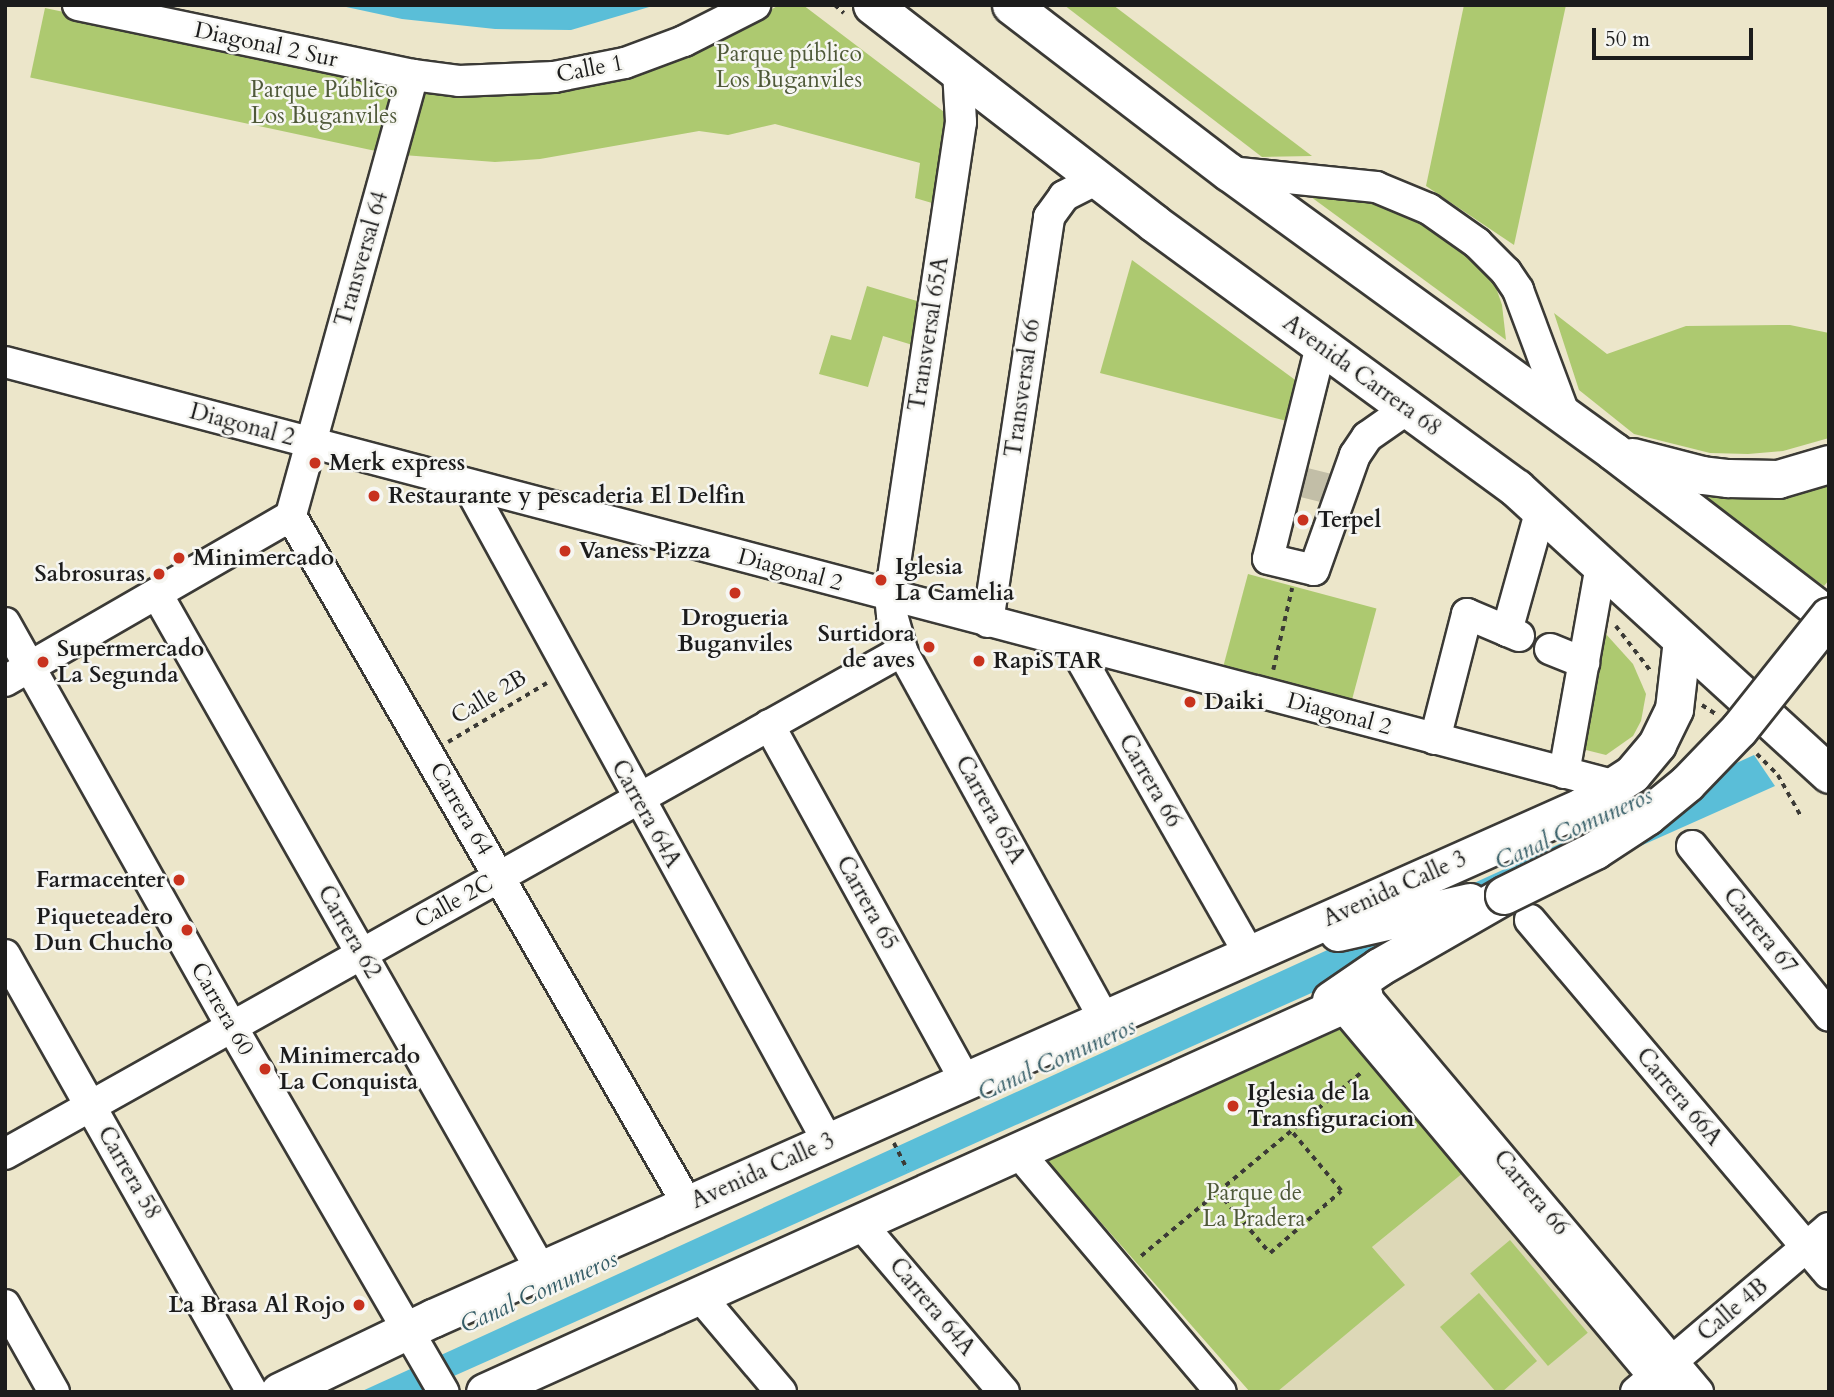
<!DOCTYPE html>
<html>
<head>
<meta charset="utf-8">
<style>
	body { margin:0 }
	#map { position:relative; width:1834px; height:1397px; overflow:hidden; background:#ece6ca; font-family:Cardo,serif }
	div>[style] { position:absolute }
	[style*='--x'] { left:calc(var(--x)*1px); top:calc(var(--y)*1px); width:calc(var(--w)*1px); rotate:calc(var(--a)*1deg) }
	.built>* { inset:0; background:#ddd8b7 }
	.green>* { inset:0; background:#adc970; transform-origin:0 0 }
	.water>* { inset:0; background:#5abed8 }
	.minor-tunnel>* { height:30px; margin-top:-15px; transform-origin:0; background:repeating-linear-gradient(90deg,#c2bea7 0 30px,transparent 0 45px) }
	.path>* { height:3.5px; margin-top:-1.75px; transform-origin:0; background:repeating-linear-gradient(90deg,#3b3a36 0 5px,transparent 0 10px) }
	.roads { filter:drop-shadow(2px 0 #3b3a36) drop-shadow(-2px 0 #3b3a36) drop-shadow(0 2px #3b3a36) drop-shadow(0 -2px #3b3a36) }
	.minor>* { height:30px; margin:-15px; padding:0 15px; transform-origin:15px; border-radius:15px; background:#fff }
	.major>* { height:37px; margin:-18.5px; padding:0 18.5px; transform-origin:18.5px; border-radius:18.5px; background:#fff }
	.bridges { filter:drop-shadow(2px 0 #3b3a36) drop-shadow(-2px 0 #3b3a36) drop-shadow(0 2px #3b3a36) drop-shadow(0 -2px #3b3a36) }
	.major-bridge>* { height:37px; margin:-18.5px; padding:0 18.5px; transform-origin:18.5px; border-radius:18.5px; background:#fff }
	.dots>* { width:19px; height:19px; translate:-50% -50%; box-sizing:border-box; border:4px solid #f6f6f2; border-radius:50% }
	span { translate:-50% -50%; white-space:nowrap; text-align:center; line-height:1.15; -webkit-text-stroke:5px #f6f6f2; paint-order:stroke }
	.street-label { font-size:23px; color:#1c1c1c }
	.park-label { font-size:23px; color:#4f5939 }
	.poi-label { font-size:23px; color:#1c1c1c; font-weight:700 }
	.left { translate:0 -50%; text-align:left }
	.right { translate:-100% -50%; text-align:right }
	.water-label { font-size:24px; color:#355d67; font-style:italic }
	.frame { position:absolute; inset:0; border:7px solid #1c1c1c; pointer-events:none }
	.scale { position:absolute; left:1592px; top:28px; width:161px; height:32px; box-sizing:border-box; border:4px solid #1c1c1c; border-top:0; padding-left:9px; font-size:21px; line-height:24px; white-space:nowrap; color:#1c1c1c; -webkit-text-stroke:5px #f6f6f2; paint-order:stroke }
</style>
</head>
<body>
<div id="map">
	<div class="built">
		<i style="clip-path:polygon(1463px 1173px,1632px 1377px,1615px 1392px,1277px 1392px,1404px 1285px,1372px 1247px)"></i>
	</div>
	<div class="green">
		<i style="clip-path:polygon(779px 5px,803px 5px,948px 115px,932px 203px,915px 198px,920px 163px,775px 124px,728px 135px,699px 131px,540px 159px,495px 162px,403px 155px,420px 87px,740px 28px)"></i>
		<i style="clip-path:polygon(1064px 5px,1113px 5px,1312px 156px,1262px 157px)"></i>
		<i style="clip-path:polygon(1464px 5px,1566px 5px,1514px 245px,1426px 186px)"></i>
		<i style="left:45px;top:8px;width:364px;height:71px;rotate:12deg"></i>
		<i style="clip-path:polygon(1307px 194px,1392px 205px,1442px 234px,1491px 273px,1502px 305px,1506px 340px)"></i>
		<i style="clip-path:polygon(1132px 260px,1298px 382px,1287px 421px,1100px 373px)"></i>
		<i style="clip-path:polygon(867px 286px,937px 307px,929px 350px,883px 336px,868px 387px,819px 374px,831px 335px,851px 340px)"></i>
		<i style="clip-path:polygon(1554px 313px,1607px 354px,1686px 326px,1790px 325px,1829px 333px,1829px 438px,1783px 451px,1748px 454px,1710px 453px,1634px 434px,1579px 390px)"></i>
		<i style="clip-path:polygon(1829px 474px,1829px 580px,1824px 586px,1677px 481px)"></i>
		<i style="left:1248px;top:574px;width:133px;height:98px;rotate:15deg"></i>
		<i style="clip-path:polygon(1605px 633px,1633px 664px,1646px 694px,1641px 721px,1633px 736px,1606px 755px,1582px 749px)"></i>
		<i style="clip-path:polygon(1343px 1028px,1463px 1173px,1372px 1247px,1405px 1285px,1277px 1392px,1250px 1392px,1047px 1161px)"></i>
		<i style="left:1510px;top:1240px;width:121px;height:52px;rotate:50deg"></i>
		<i style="clip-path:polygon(1479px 1293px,1537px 1361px,1502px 1392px,1496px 1392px,1440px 1327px)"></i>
	</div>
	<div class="water">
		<i style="clip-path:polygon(337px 5px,656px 5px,571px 30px,495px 29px,402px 19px)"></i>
		<i style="clip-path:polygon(1754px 755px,1775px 786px,418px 1392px,360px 1392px)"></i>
	</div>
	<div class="minor-tunnel">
		<i style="--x:1298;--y:481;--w:30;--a:14"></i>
	</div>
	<div class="path">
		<i style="--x:835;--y:5;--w:12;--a:42"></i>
		<i style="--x:1616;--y:626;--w:56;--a:52.3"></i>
		<i style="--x:1273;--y:670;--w:84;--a:-77"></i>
		<i style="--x:1702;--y:705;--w:17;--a:33"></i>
		<i style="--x:448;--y:742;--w:115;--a:-30.8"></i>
		<i style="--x:1757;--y:754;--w:30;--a:45"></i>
		<i style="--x:1778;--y:775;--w:49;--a:60.8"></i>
		<i style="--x:894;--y:1143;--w:30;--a:63"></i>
		<i style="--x:1218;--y:1192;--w:80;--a:49.6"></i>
		<i style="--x:1270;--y:1253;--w:94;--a:-41.1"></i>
		<i style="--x:1341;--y:1191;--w:78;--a:-129.8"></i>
		<i style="--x:1141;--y:1256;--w:289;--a:-39.8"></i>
	</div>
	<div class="roads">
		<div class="minor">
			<i style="--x:78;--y:5;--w:342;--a:11.8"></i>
			<i style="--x:413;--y:75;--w:46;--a:7.4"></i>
			<i style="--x:459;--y:81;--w:95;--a:-2.4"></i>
			<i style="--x:554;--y:77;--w:72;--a:-11.2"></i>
			<i style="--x:625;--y:63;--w:63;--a:-20.4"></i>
			<i style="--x:684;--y:41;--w:80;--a:-26.9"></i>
			<i style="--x:958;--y:71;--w:51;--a:86.6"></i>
			<i style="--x:961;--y:122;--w:479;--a:98.5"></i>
			<i style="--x:890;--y:596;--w:19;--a:84"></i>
			<i style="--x:892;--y:615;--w:37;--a:74"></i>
			<i style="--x:902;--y:651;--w:419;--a:61.2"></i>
			<i style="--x:413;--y:75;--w:458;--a:105.5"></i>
			<i style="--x:291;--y:516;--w:795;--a:60.05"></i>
			<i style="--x:1229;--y:172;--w:148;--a:5.8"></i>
			<i style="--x:1376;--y:187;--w:57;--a:22.5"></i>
			<i style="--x:1429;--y:209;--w:59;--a:35.3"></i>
			<i style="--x:1477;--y:243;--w:41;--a:45"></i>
			<i style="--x:1506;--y:272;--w:22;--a:56"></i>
			<i style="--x:1518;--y:290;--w:134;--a:69.5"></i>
			<i style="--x:1321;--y:346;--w:219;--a:104"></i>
			<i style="--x:1268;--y:559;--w:47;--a:13.4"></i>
			<i style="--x:1314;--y:570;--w:122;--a:-70.4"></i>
			<i style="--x:1355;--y:455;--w:22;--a:-56"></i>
			<i style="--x:1367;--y:437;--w:49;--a:-35"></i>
			<i style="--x:5;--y:362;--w:1667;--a:14.74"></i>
			<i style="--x:468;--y:485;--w:749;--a:61.28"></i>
			<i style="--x:157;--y:594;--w:777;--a:60.4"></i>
			<i style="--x:988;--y:622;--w:410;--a:-81.4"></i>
			<i style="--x:1049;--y:217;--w:26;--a:-54"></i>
			<i style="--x:1064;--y:196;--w:37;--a:-27"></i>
			<i style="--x:5;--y:623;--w:463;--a:60.7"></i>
			<i style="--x:232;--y:1027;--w:422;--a:59.9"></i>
			<i style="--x:1519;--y:636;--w:13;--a:-157"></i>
			<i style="--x:1507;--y:631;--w:127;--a:-74.4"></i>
			<i style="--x:1073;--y:645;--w:355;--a:60.3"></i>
			<i style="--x:1550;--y:649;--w:37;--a:22"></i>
			<i style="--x:5;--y:681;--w:330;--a:-30"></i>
			<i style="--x:769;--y:725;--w:406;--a:61.1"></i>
			<i style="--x:1435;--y:739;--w:129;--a:-75.6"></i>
			<i style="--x:1467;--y:614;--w:43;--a:23"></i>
			<i style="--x:1564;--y:773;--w:211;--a:-79.9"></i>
			<i style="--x:1692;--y:846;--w:218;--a:51.1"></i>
			<i style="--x:1530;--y:920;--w:463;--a:49.8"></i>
			<i style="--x:5;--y:955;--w:502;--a:60.52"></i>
			<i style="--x:1364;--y:995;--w:519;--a:49.93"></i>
			<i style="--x:1342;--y:1005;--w:505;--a:49.98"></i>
			<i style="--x:1018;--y:1152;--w:314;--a:49.8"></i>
			<i style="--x:5;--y:1154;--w:1028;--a:-29.28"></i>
			<i style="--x:860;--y:1223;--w:222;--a:49.6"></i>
			<i style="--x:699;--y:1295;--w:127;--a:49.8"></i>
			<i style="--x:5;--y:1305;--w:100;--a:60.6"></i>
			<i style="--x:1636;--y:1392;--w:253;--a:-40.4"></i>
		</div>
		<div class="major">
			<i style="--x:872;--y:5;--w:356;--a:37.7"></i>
			<i style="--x:1154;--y:223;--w:449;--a:36.2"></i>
			<i style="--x:1516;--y:488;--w:424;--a:42.4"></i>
			<i style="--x:1011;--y:5;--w:275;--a:37.5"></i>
			<i style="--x:1229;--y:172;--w:475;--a:36"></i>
			<i style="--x:1613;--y:451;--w:272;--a:37.5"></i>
			<i style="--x:1632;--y:457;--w:72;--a:14.4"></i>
			<i style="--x:1702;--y:475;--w:26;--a:7"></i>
			<i style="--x:1728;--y:478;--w:50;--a:1.1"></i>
			<i style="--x:1778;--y:479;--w:53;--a:-16.4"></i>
			<i style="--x:1338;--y:932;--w:135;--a:-12.8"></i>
			<i style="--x:1331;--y:1000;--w:58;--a:-34.5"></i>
			<i style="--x:1379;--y:967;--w:144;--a:-29.9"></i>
			<i style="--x:279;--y:1392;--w:171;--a:-25.7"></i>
			<i style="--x:433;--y:1318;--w:1257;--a:-23.99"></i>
			<i style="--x:1581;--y:807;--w:61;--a:-32.9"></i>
			<i style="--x:1632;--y:774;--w:39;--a:-50"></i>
			<i style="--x:1657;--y:744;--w:39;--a:-64"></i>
			<i style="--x:1674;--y:709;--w:69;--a:-83.4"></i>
			<i style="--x:485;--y:1392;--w:964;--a:-24.31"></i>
		</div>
	</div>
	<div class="bridges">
		<div class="major-bridge">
			<i style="--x:1504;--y:895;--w:102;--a:-26.3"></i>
			<i style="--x:1595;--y:850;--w:62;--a:-33.2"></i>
			<i style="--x:1647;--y:816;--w:52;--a:-39.5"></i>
			<i style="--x:1687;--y:783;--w:75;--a:-46.1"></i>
			<i style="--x:1739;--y:729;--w:144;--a:-51.5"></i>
		</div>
	</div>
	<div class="dots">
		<i style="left:315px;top:463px;background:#c8321e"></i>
		<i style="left:374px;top:496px;background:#c8321e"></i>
		<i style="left:1303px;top:520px;background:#c8321e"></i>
		<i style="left:565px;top:551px;background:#c8321e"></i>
		<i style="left:179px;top:558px;background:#c8321e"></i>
		<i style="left:159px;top:574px;background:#c8321e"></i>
		<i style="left:881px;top:580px;background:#c8321e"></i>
		<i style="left:735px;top:593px;background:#c8321e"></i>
		<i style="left:929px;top:647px;background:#c8321e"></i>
		<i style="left:979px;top:661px;background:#c8321e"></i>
		<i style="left:43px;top:662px;background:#c8321e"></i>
		<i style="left:1190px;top:702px;background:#c8321e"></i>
		<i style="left:179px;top:880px;background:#c8321e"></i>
		<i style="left:187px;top:930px;background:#c8321e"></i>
		<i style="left:265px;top:1069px;background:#c8321e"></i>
		<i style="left:1233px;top:1106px;background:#c8321e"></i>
		<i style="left:359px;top:1305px;background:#c8321e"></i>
	</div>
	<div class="street-label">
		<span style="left:266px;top:45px;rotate:12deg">Diagonal 2 Sur</span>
		<span style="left:590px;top:69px;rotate:-11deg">Calle 1</span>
		<span style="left:362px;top:259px;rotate:-74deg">Transversal 64</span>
		<span style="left:929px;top:334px;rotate:-81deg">Transversal 65A</span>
		<span style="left:1362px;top:376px;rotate:36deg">Avenida Carrera 68</span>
		<span style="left:1023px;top:388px;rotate:-82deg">Transversal 66</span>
		<span style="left:242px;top:425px;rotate:15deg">Diagonal 2</span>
		<span style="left:790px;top:570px;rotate:15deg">Diagonal 2</span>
		<span style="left:489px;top:697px;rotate:-31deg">Calle 2B</span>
		<span style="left:1339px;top:714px;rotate:15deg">Diagonal 2</span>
		<span style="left:1150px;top:781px;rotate:60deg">Carrera 66</span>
		<span style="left:461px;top:809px;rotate:60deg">Carrera 64</span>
		<span style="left:990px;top:810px;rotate:61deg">Carrera 65A</span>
		<span style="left:646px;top:814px;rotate:61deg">Carrera 64A</span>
		<span style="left:1395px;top:889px;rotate:-24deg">Avenida Calle 3</span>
		<span style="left:454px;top:902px;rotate:-29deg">Calle 2C</span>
		<span style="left:867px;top:903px;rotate:61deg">Carrera 65</span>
		<span style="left:1760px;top:931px;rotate:51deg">Carrera 67</span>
		<span style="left:349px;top:932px;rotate:60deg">Carrera 62</span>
		<span style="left:222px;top:1009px;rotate:60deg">Carrera 60</span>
		<span style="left:1679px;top:1097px;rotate:50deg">Carrera 66A</span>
		<span style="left:763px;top:1171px;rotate:-24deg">Avenida Calle 3</span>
		<span style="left:129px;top:1173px;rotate:60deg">Carrera 58</span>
		<span style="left:1531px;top:1193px;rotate:50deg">Carrera 66</span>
		<span style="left:932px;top:1307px;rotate:50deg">Carrera 64A</span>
		<span style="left:1733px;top:1310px;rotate:-40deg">Calle 4B</span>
	</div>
	<div class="park-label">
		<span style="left:789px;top:67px">Parque público<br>Los Buganviles</span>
		<span style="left:324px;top:103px">Parque Público<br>Los Buganviles</span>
		<span style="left:1254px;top:1206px">Parque de<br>La Pradera</span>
	</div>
	<div class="poi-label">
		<span class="left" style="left:329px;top:463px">Merk express</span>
		<span class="left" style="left:388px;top:496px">Restaurante y pescaderia El Delfin</span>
		<span class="left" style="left:1317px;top:520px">Terpel</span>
		<span class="left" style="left:579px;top:551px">Vaness Pizza</span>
		<span class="left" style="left:193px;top:558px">Minimercado</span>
		<span class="left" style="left:895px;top:580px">Iglesia<br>La Camelia</span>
		<span class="right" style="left:145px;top:574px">Sabrosuras</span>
		<span style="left:735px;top:631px">Drogueria<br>Buganviles</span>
		<span class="right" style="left:915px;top:647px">Surtidora<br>de aves</span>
		<span class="left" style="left:57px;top:662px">Supermercado<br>La Segunda</span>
		<span class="left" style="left:993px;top:661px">RapiSTAR</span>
		<span class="left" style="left:1204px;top:702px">Daiki</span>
		<span class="right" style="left:165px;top:880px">Farmacenter</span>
		<span class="right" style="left:173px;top:930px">Piqueteadero<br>Dun Chucho</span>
		<span class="left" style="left:279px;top:1069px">Minimercado<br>La Conquista</span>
		<span class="left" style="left:1247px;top:1106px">Iglesia de la<br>Transfiguracion</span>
		<span class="right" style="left:345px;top:1305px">La Brasa Al Rojo</span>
	</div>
	<div class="water-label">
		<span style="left:1574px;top:829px;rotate:-24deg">Canal Comuneros</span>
		<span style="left:1057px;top:1060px;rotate:-24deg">Canal Comuneros</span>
		<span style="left:539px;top:1292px;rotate:-24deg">Canal Comuneros</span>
	</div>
	<div class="frame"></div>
	<div class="scale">50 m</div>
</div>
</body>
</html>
